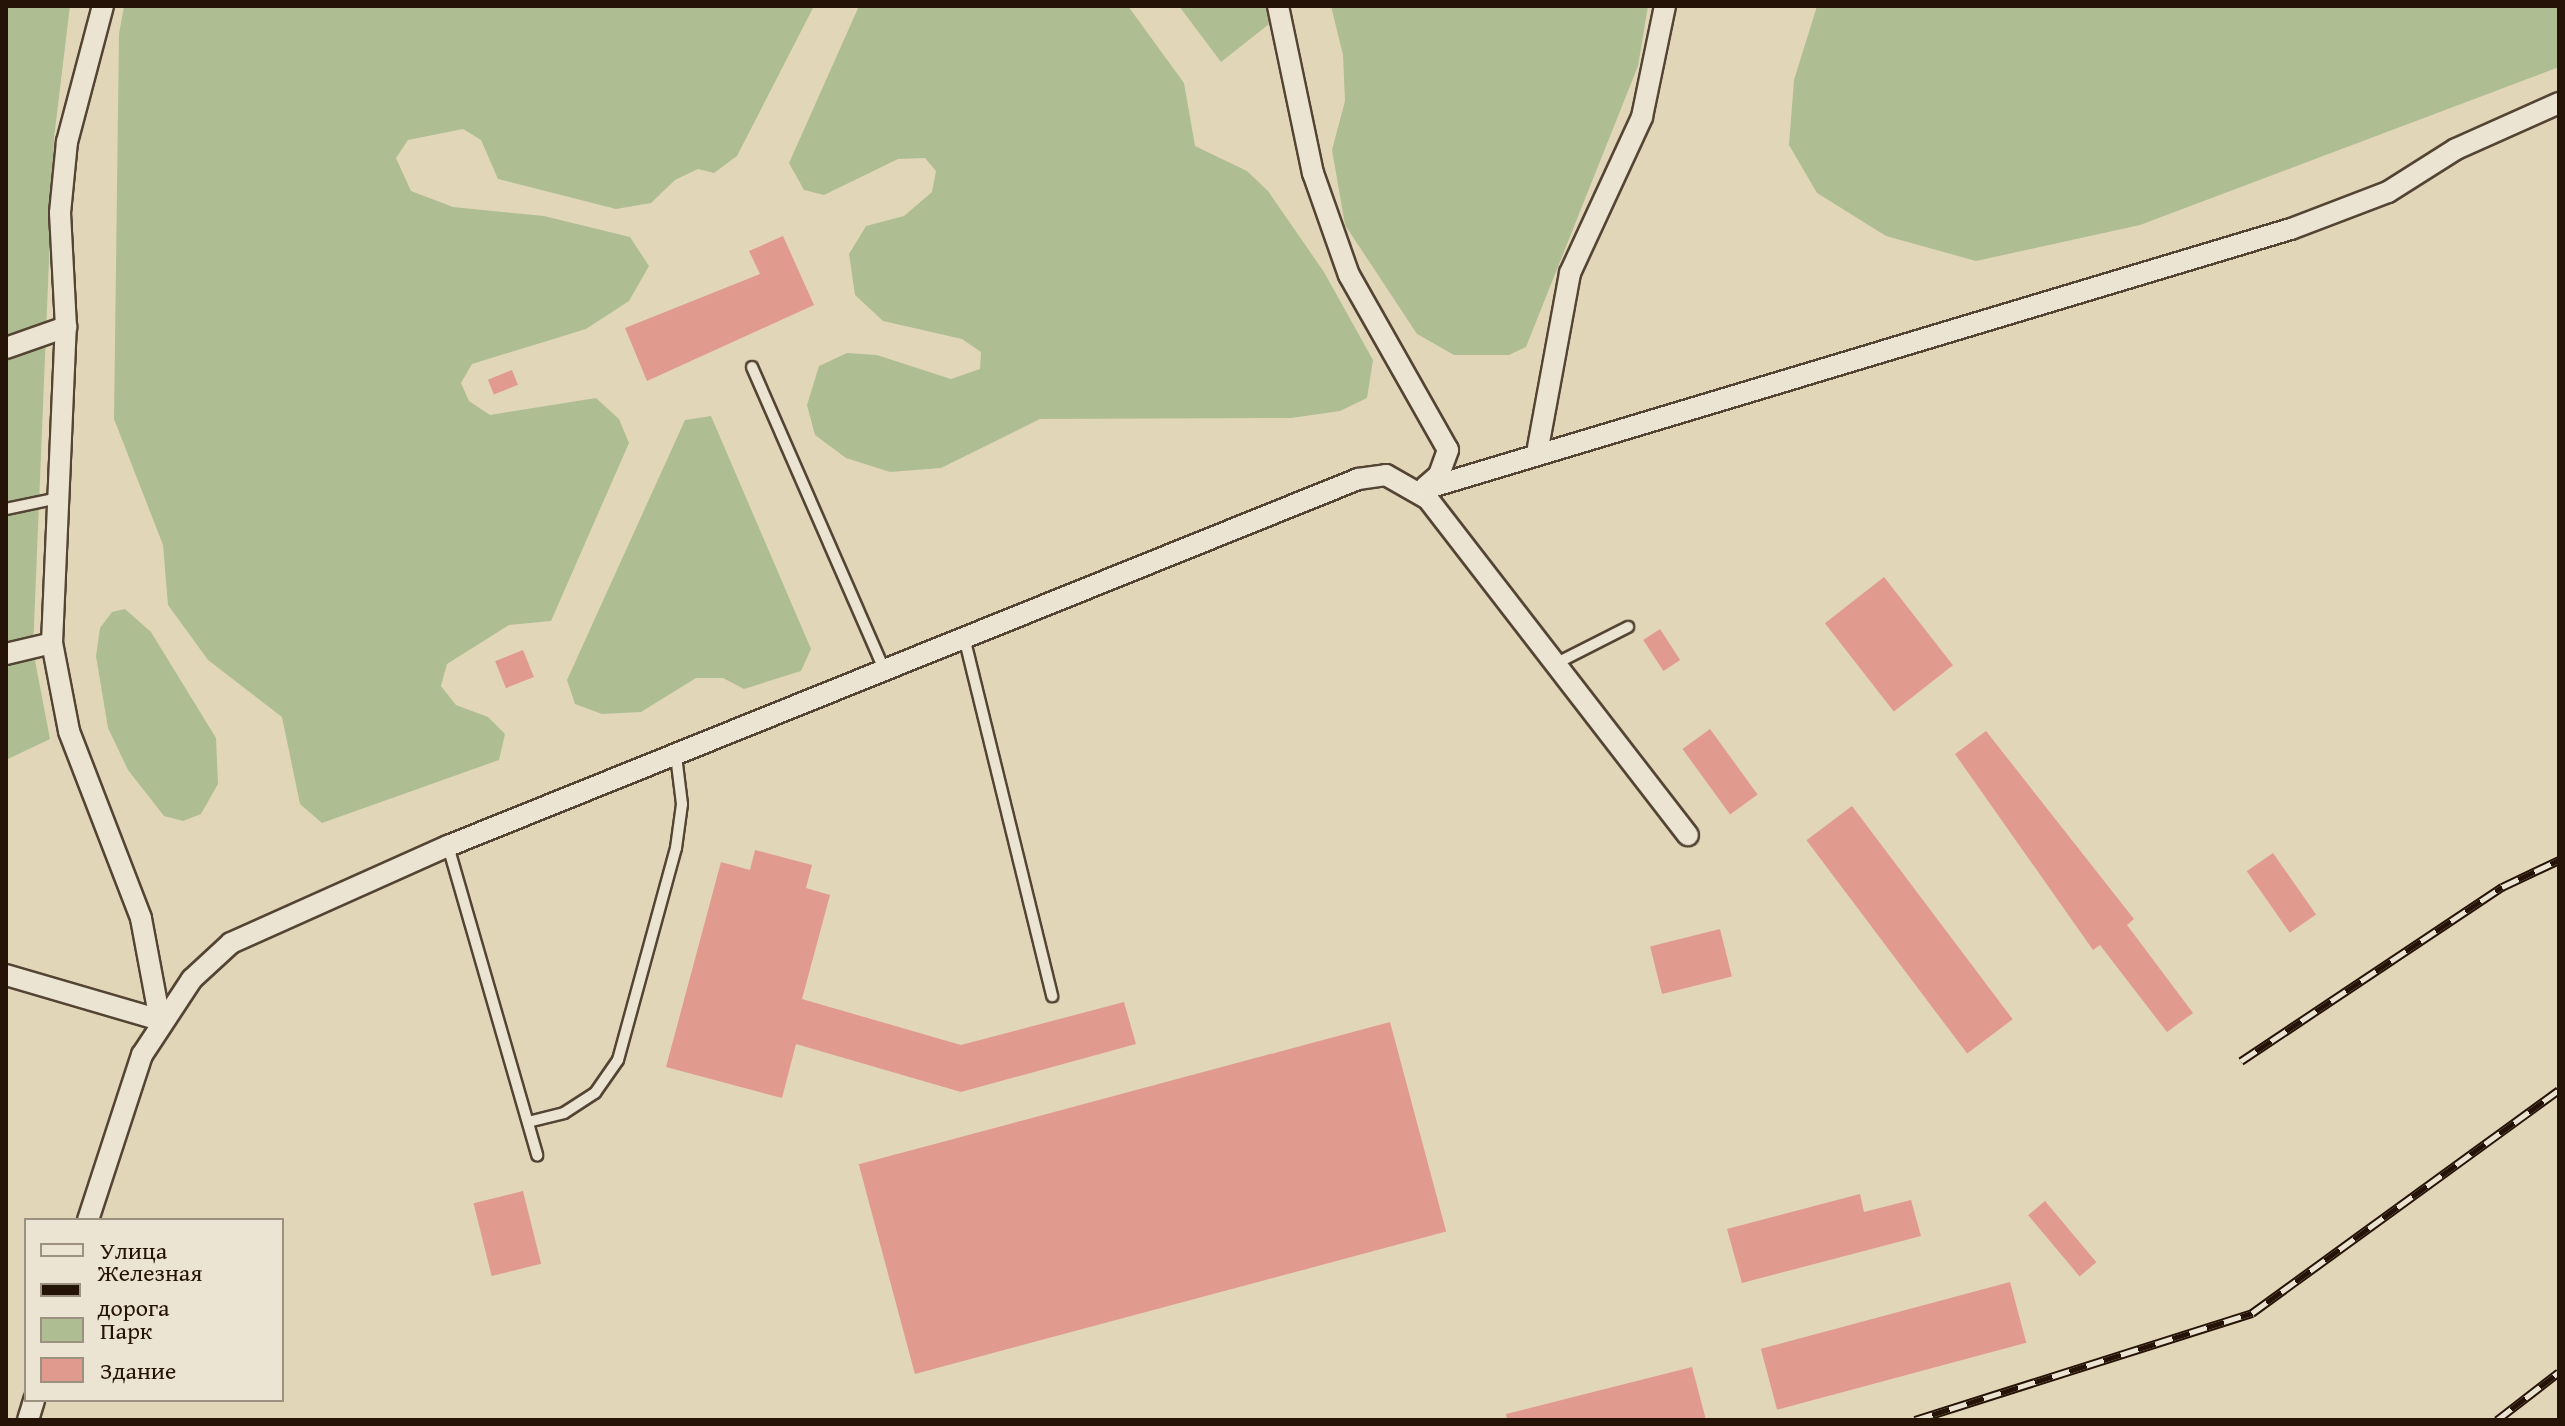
<!DOCTYPE html>
<html>
<head>
<meta charset="utf-8">
<style>
	body { margin:0 }
	#map { position:relative; width:2565px; height:1426px; overflow:hidden; background:#e2d6b9; font-family:"Gentium Book Plus",serif }
	div>[style] { position:absolute }
	[style*='--x'] { left:calc(var(--x)*1px); top:calc(var(--y)*1px); width:calc(var(--w)*1px); rotate:calc(var(--a)*1deg) }
	.green>* { inset:0; background:#afbe92 }
	.building>* { inset:0; background:#e19a8e; transform-origin:0 0 }
	.roads { filter:drop-shadow(2px 0 #544434) drop-shadow(-2px 0 #544434) drop-shadow(0 2px #544434) drop-shadow(0 -2px #544434) }
	.lane>* { height:10px; margin:-5px; padding:0 5px; transform-origin:5px; border-radius:5px; background:#ece4d2 }
	.street>* { height:20px; margin:-10px; padding:0 10px; transform-origin:10px; border-radius:10px; background:#ece4d2 }
	.rail>* { height:9px; margin-top:-4.5px; transform-origin:0; background:repeating-linear-gradient(90deg,#ece4d2 0 18px,#251307 0 36px); box-sizing:border-box; border-block:2px solid #251307 }
	span { translate:-50% -50%; white-space:nowrap; text-align:center; line-height:1.15; -webkit-text-stroke:8px #ece4d2; paint-order:stroke }
	.frame { position:absolute; inset:0; border:8px solid #251307; pointer-events:none }
	.legend { position:absolute; left:24px; top:1218px; width:260px; height:184px; box-sizing:border-box; background:#ece4d2; border:2px solid #9c9081; margin:0; padding:10px 14px; list-style:none; font-size:24px; color:#251307 }
	.legend li { display:flex; align-items:center; gap:16px; height:40px }
	.legend b { width:40px; border:2px solid #9c9081 }
</style>
</head>
<body>
<div id="map">
	<div class="green">
		<i style="clip-path:polygon(6px 6px,70px 6px,54px 138px,33px 650px,50px 739px,6px 760px)"></i>
		<i style="clip-path:polygon(124px 6px,814px 6px,737px 156px,714px 173px,698px 169px,675px 180px,651px 203px,616px 209px,498px 179px,481px 140px,463px 129px,408px 140px,396px 158px,411px 191px,453px 207px,544px 216px,630px 237px,649px 266px,629px 301px,586px 329px,472px 364px,461px 383px,469px 401px,490px 415px,596px 398px,619px 419px,629px 443px,551px 621px,509px 625px,447px 664px,441px 686px,456px 705px,488px 717px,505px 734px,499px 760px,322px 823px,300px 804px,282px 717px,208px 660px,168px 605px,163px 545px,114px 419px,119px 34px)"></i>
		<i style="clip-path:polygon(859px 6px,1128px 6px,1184px 83px,1195px 146px,1247px 171px,1268px 191px,1324px 272px,1373px 360px,1367px 398px,1340px 411px,1291px 418px,1040px 419px,941px 468px,890px 472px,846px 458px,815px 435px,807px 405px,819px 366px,847px 353px,877px 355px,951px 379px,980px 369px,981px 352px,962px 339px,883px 321px,855px 295px,849px 254px,866px 226px,904px 216px,932px 192px,936px 171px,925px 158px,898px 159px,824px 195px,804px 190px,789px 163px)"></i>
		<i style="clip-path:polygon(1179px 6px,1292px 6px,1221px 62px)"></i>
		<i style="clip-path:polygon(1331px 6px,1648px 6px,1638px 66px,1526px 347px,1509px 355px,1454px 355px,1417px 334px,1345px 225px,1332px 150px,1345px 101px,1343px 55px)"></i>
		<i style="clip-path:polygon(1817px 6px,2559px 6px,2559px 67px,2140px 225px,1976px 261px,1886px 236px,1817px 193px,1789px 145px,1794px 80px)"></i>
		<i style="clip-path:polygon(711px 416px,811px 649px,801px 671px,744px 689px,723px 678px,696px 678px,641px 712px,602px 714px,575px 704px,567px 680px,685px 420px)"></i>
		<i style="clip-path:polygon(125px 609px,151px 632px,216px 738px,218px 784px,201px 814px,183px 821px,164px 816px,128px 770px,108px 728px,96px 656px,100px 628px,112px 612px)"></i>
	</div>
	<div class="building">
		<i style="clip-path:polygon(783px 236px,814px 305px,647px 381px,625px 328px,760px 274px,749px 251px)"></i>
		<i style="left:512px;top:370px;width:16px;height:26px;rotate:68deg"></i>
		<i style="left:1884px;top:577px;width:112px;height:75px;rotate:52deg"></i>
		<i style="left:1660px;top:629px;width:37px;height:20px;rotate:57deg"></i>
		<i style="left:523px;top:650px;width:29px;height:30px;rotate:68deg"></i>
		<i style="left:1710px;top:729px;width:81px;height:34px;rotate:54deg"></i>
		<i style="clip-path:polygon(1986px 731px,2134px 919px,2127px 925px,2193px 1013px,2167px 1032px,2100px 945px,2093px 950px,1955px 754px)"></i>
		<i style="left:1852px;top:806px;width:267px;height:57px;rotate:53deg"></i>
		<i style="clip-path:polygon(755px 850px,812px 865px,806px 888px,830px 895px,802px 999px,961px 1045px,1124px 1002px,1136px 1044px,961px 1092px,796px 1044px,782px 1098px,666px 1067px,721px 862px,750px 870px)"></i>
		<i style="left:2273px;top:853px;width:75px;height:32px;rotate:55deg"></i>
		<i style="left:1720px;top:929px;width:49px;height:72px;rotate:76deg"></i>
		<i style="left:1390px;top:1022px;width:217px;height:550px;rotate:75deg"></i>
		<i style="left:523px;top:1191px;width:75px;height:51px;rotate:76deg"></i>
		<i style="clip-path:polygon(1860px 1194px,1864px 1212px,1911px 1200px,1921px 1236px,1742px 1283px,1727px 1229px)"></i>
		<i style="left:2045px;top:1201px;width:80px;height:22px;rotate:50deg"></i>
		<i style="left:2010px;top:1282px;width:63px;height:258px;rotate:75deg"></i>
		<i style="clip-path:polygon(1692px 1367px,1706px 1420px,1507px 1420px,1506px 1414px)"></i>
	</div>
	<div class="roads">
		<div class="lane">
			<i style="--x:752;--y:367;--w:327;--a:66.4"></i>
			<i style="--x:6;--y:509;--w:53;--a:-11.9"></i>
			<i style="--x:964;--y:637;--w:370;--a:76.2"></i>
			<i style="--x:1555;--y:664;--w:82;--a:-26.9"></i>
			<i style="--x:448;--y:846;--w:322;--a:73.9"></i>
			<i style="--x:528;--y:1122;--w:37;--a:-14"></i>
			<i style="--x:564;--y:1113;--w:37;--a:-33"></i>
			<i style="--x:595;--y:1093;--w:40;--a:-55.1"></i>
			<i style="--x:618;--y:1060;--w:220;--a:-74.7"></i>
			<i style="--x:676;--y:848;--w:44;--a:-82.2"></i>
			<i style="--x:682;--y:804;--w:48;--a:-97.1"></i>
		</div>
		<div class="street">
			<i style="--x:1278;--y:6;--w:171;--a:78.2"></i>
			<i style="--x:1313;--y:173;--w:108;--a:70.6"></i>
			<i style="--x:1349;--y:275;--w:201;--a:60.5"></i>
			<i style="--x:1448;--y:450;--w:27;--a:110"></i>
			<i style="--x:1439;--y:475;--w:18;--a:139"></i>
			<i style="--x:6;--y:348;--w:64;--a:-19.3"></i>
			<i style="--x:1537;--y:453;--w:183;--a:-79.6"></i>
			<i style="--x:1570;--y:273;--w:172;--a:-65.2"></i>
			<i style="--x:1642;--y:117;--w:113;--a:-78.3"></i>
			<i style="--x:1418;--y:491;--w:911;--a:-16.71"></i>
			<i style="--x:2291;--y:229;--w:104;--a:-20.9"></i>
			<i style="--x:2388;--y:192;--w:80;--a:-32.3"></i>
			<i style="--x:2456;--y:149;--w:113;--a:-24.1"></i>
			<i style="--x:6;--y:654;--w:47;--a:-13.4"></i>
			<i style="--x:6;--y:975;--w:160;--a:16.3"></i>
			<i style="--x:160;--y:1020;--w:104;--a:-100.6"></i>
			<i style="--x:141;--y:918;--w:200;--a:-111.1"></i>
			<i style="--x:69;--y:731;--w:90;--a:-100.9"></i>
			<i style="--x:52;--y:643;--w:316;--a:-87.5"></i>
			<i style="--x:66;--y:327;--w:114;--a:-93"></i>
			<i style="--x:60;--y:213;--w:71;--a:-84.4"></i>
			<i style="--x:67;--y:142;--w:141;--a:-75.2"></i>
			<i style="--x:88;--y:1220;--w:174;--a:-71.9"></i>
			<i style="--x:142;--y:1055;--w:91;--a:-56.7"></i>
			<i style="--x:192;--y:979;--w:53;--a:-42.7"></i>
			<i style="--x:231;--y:943;--w:238;--a:-24.1"></i>
			<i style="--x:448;--y:846;--w:981;--a:-21.96"></i>
			<i style="--x:1358;--y:479;--w:28;--a:-8"></i>
			<i style="--x:1386;--y:475;--w:48;--a:29.7"></i>
			<i style="--x:1428;--y:499;--w:425;--a:52.3"></i>
			<i style="--x:28;--y:1420;--w:21;--a:-73"></i>
		</div>
	</div>
	<div class="rail">
		<i style="--x:2241;--y:1061;--w:314;--a:-33.7"></i>
		<i style="--x:2502;--y:887;--w:63;--a:-25.3"></i>
		<i style="--x:1915;--y:1420;--w:354;--a:-17.6"></i>
		<i style="--x:2252;--y:1313;--w:379;--a:-36"></i>
		<i style="--x:2497;--y:1420;--w:78;--a:-37.7"></i>
	</div>
	<div class="frame"></div>
	<ul class="legend">
	<li><b style="height:10px;background:#ece4d2"></b>Улица</li>
	<li><b style="height:10px;background:#251307"></b>Железная дорога</li>
	<li><b style="height:22px;background:#afbe92"></b>Парк</li>
	<li><b style="height:22px;background:#e19a8e"></b>Здание</li>
	</ul>
</div>
</body>
</html>
